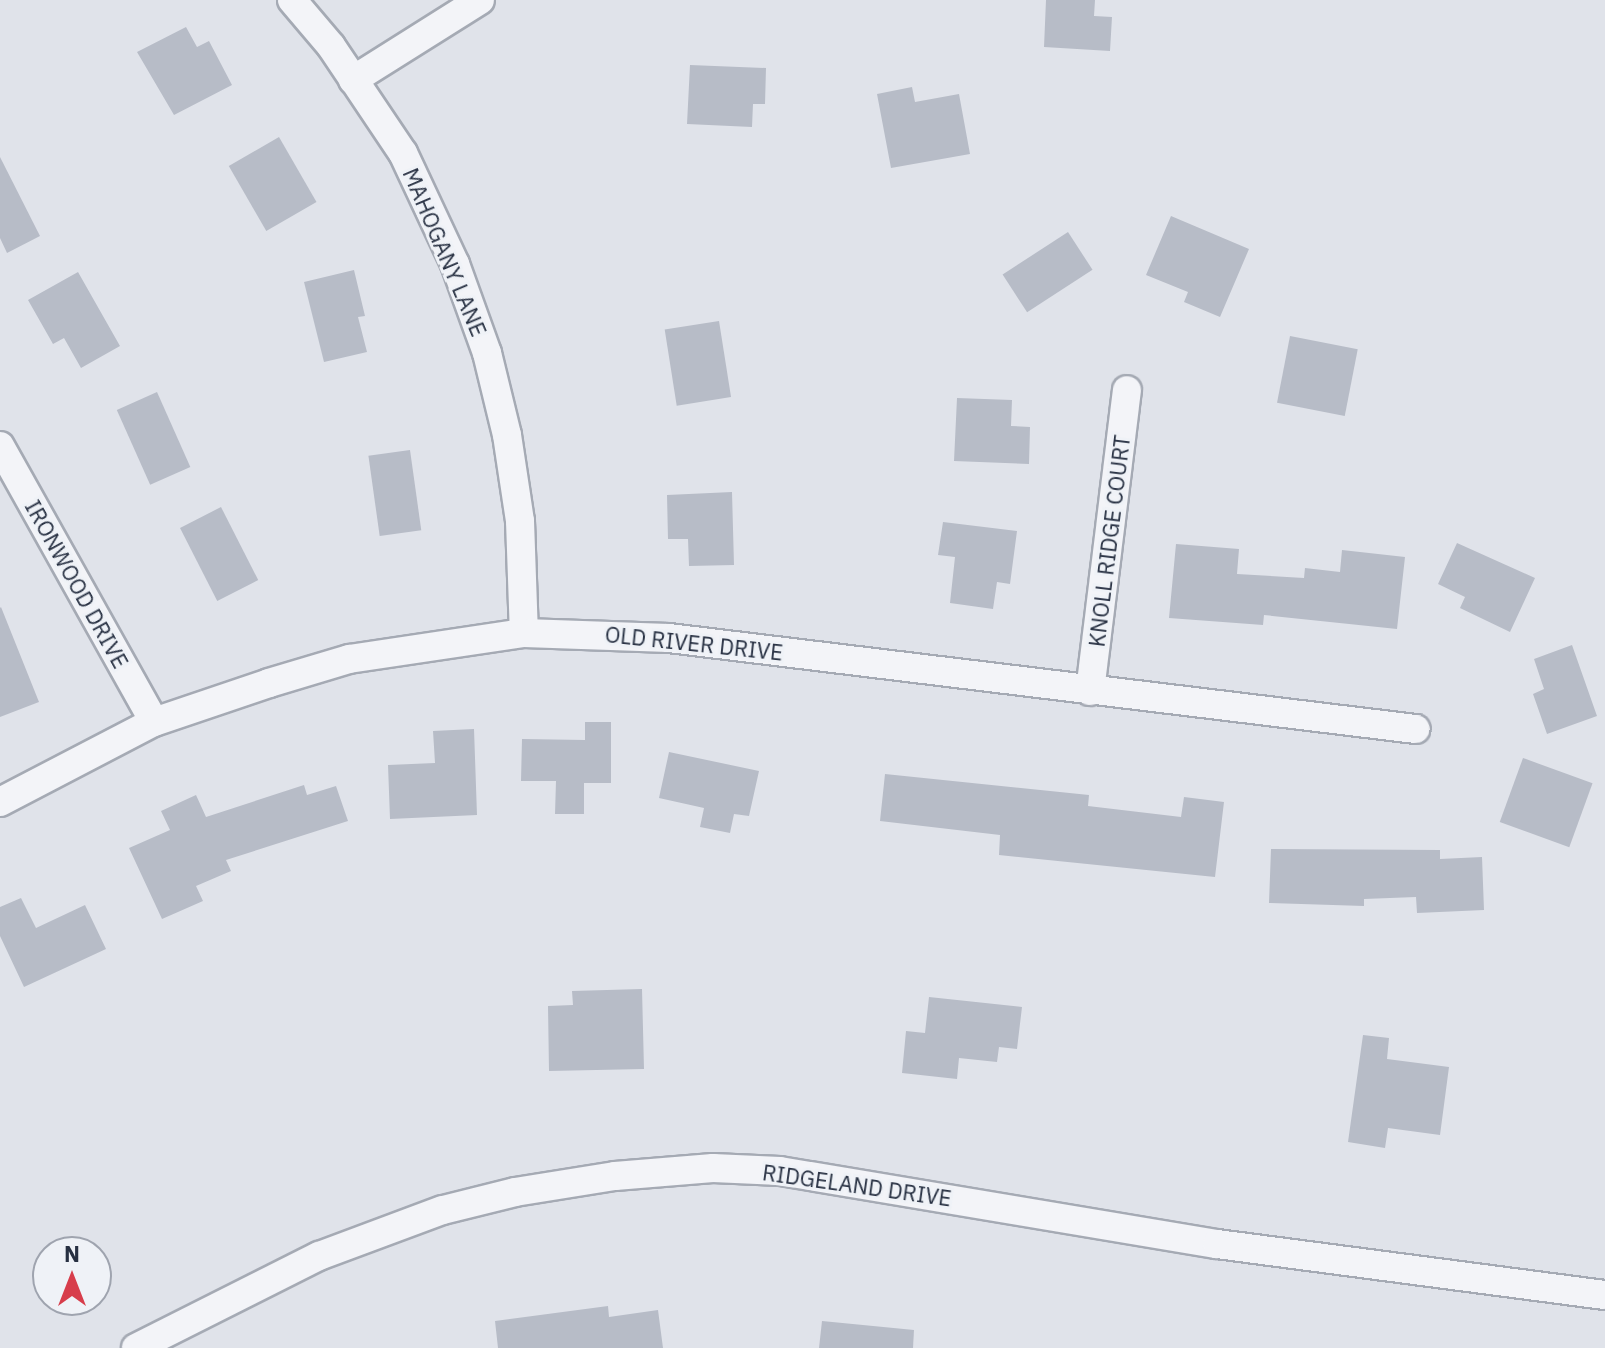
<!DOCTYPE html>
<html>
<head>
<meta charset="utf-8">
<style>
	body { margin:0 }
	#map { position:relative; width:1605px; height:1348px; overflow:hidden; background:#e0e3ea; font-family:"IBM Plex Sans",sans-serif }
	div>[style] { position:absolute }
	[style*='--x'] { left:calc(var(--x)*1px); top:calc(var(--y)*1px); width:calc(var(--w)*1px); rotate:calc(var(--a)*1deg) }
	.building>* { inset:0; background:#b7bcc7; transform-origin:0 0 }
	.roads { filter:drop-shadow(2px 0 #a5aab4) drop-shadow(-2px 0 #a5aab4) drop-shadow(0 2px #a5aab4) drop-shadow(0 -2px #a5aab4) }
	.minor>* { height:28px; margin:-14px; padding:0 14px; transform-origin:14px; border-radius:14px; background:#f3f4f8 }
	span { translate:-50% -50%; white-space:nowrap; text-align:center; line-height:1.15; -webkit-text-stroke:6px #eff2f7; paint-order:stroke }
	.street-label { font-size:22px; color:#273042 }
	.north { position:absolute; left:32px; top:1236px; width:80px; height:80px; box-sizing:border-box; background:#eff2f7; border:2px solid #9fa4af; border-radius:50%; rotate:0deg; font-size:22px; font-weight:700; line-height:32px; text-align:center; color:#273042 }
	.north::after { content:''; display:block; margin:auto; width:28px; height:36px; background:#d73d4b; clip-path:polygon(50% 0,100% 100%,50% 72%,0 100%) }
</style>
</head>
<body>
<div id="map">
	<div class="building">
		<i style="clip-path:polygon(1046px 0,1095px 0,1094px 16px,1112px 17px,1110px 51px,1044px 47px)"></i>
		<i style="clip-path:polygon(186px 27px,197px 47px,209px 41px,232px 85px,174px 115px,137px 52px)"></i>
		<i style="clip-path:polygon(690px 65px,766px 68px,765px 104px,753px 104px,752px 127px,687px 124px)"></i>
		<i style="clip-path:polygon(912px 87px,915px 102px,959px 94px,970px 154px,891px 168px,877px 94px)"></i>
		<i style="left:279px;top:137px;width:75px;height:58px;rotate:60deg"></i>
		<i style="clip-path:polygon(0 157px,40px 236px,7px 253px,0 238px)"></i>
		<i style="clip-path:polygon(1171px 216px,1249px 249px,1220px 317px,1184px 302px,1188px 292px,1146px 275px)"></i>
		<i style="left:1068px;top:232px;width:45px;height:78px;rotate:57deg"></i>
		<i style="clip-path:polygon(354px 270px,365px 316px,358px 317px,367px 352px,324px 362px,304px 282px)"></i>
		<i style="clip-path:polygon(78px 272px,120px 346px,81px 368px,64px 338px,53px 344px,28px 300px)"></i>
		<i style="left:719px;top:321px;width:77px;height:55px;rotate:81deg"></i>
		<i style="left:1290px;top:336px;width:69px;height:68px;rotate:11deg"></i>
		<i style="left:157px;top:392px;width:82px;height:44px;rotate:66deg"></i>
		<i style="clip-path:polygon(957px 398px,1012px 400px,1011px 426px,1030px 427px,1029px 464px,954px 461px)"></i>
		<i style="left:410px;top:450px;width:81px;height:42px;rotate:82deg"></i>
		<i style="clip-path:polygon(732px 492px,734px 565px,689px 566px,688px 539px,668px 539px,667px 495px)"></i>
		<i style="left:221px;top:507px;width:82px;height:46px;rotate:63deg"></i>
		<i style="clip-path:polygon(943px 522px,1017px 531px,1010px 584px,997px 582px,993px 609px,950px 603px,955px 557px,938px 555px)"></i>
		<i style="clip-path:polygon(1457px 543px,1535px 578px,1510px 632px,1460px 608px,1465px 597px,1438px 584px)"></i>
		<i style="clip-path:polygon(1176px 544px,1239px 549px,1237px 574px,1304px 578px,1305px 568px,1340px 572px,1342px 550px,1405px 557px,1397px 629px,1264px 615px,1263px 625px,1169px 618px)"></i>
		<i style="clip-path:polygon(1px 607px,39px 702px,0 717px,0 608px)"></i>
		<i style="clip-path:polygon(1572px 645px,1597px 716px,1547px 734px,1533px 694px,1544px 689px,1534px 659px)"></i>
		<i style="clip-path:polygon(585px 722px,611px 722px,611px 783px,584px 783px,584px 814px,555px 814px,556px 781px,521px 781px,522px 739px,585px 740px)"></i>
		<i style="clip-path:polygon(474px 729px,477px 815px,390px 819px,388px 765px,435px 763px,433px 731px)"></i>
		<i style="clip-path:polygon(669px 752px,759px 771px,749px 816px,734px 814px,730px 833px,700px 827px,704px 808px,659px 798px)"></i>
		<i style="left:1523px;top:758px;width:74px;height:68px;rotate:20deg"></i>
		<i style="clip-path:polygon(885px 774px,1089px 795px,1088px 806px,1181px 817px,1184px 797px,1224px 802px,1215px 877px,999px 855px,1000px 835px,880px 821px)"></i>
		<i style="clip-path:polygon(304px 785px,307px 795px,336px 786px,348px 821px,226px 860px,231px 871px,196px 886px,203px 901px,162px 919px,129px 848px,170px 830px,161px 811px,196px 795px,206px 817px)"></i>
		<i style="clip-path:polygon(1271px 849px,1440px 850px,1440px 859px,1482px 857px,1484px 910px,1417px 913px,1416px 897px,1364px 899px,1364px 906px,1269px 903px)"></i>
		<i style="clip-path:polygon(21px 898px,36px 928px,85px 905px,106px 949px,24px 987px,0 936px,0 907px)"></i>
		<i style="clip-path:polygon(642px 989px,644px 1069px,549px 1071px,548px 1006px,573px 1005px,572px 991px)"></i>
		<i style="clip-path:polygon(929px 997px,1022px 1007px,1017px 1049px,999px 1047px,997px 1062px,959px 1058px,957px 1079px,902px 1073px,906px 1031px,925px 1033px)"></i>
		<i style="clip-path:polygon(1363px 1035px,1389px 1038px,1387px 1059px,1449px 1067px,1440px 1135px,1388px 1128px,1385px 1148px,1348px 1142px)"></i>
		<i style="clip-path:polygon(608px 1306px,609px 1317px,658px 1310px,663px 1348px,498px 1348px,495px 1321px)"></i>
		<i style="clip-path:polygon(822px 1321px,914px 1330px,913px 1348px,819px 1348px)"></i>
	</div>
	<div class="roads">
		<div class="minor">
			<i style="--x:292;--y:0;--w:60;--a:49.7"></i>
			<i style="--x:331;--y:46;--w:129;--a:56.1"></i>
			<i style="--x:403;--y:153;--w:123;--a:64.9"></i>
			<i style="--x:455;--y:264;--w:95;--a:70.2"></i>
			<i style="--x:487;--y:353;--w:84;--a:76.3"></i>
			<i style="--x:507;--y:435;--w:87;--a:81.4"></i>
			<i style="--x:520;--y:521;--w:112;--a:88"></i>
			<i style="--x:353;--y:80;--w:150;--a:-32.2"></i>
			<i style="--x:0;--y:446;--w:316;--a:60.8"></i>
			<i style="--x:1090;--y:691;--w:303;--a:-83"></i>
			<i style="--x:0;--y:802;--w:174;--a:-27.5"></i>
			<i style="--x:154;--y:722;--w:121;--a:-18.7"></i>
			<i style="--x:269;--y:683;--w:84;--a:-16.7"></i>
			<i style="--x:349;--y:659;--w:177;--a:-8.5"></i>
			<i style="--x:524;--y:633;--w:145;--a:2"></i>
			<i style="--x:669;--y:638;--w:752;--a:6.95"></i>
			<i style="--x:136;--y:1348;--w:205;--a:-26.7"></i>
			<i style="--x:319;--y:1256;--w:132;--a:-20.4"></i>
			<i style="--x:443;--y:1210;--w:74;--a:-14"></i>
			<i style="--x:515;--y:1192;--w:101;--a:-9.1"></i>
			<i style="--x:615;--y:1176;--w:98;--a:-4.7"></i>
			<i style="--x:713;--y:1168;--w:67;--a:2.6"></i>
			<i style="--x:780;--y:1171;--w:443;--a:9.5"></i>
			<i style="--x:1217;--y:1244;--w:391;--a:7.5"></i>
		</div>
	</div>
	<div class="street-label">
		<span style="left:445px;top:252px;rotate:67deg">MAHOGANY LANE</span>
		<span style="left:1109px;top:541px;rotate:-83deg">KNOLL RIDGE COURT</span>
		<span style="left:77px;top:584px;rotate:61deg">IRONWOOD DRIVE</span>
		<span style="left:694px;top:643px;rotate:6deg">OLD RIVER DRIVE</span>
		<span style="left:857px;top:1185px;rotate:8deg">RIDGELAND DRIVE</span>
	</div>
	<div class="north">N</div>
</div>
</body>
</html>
